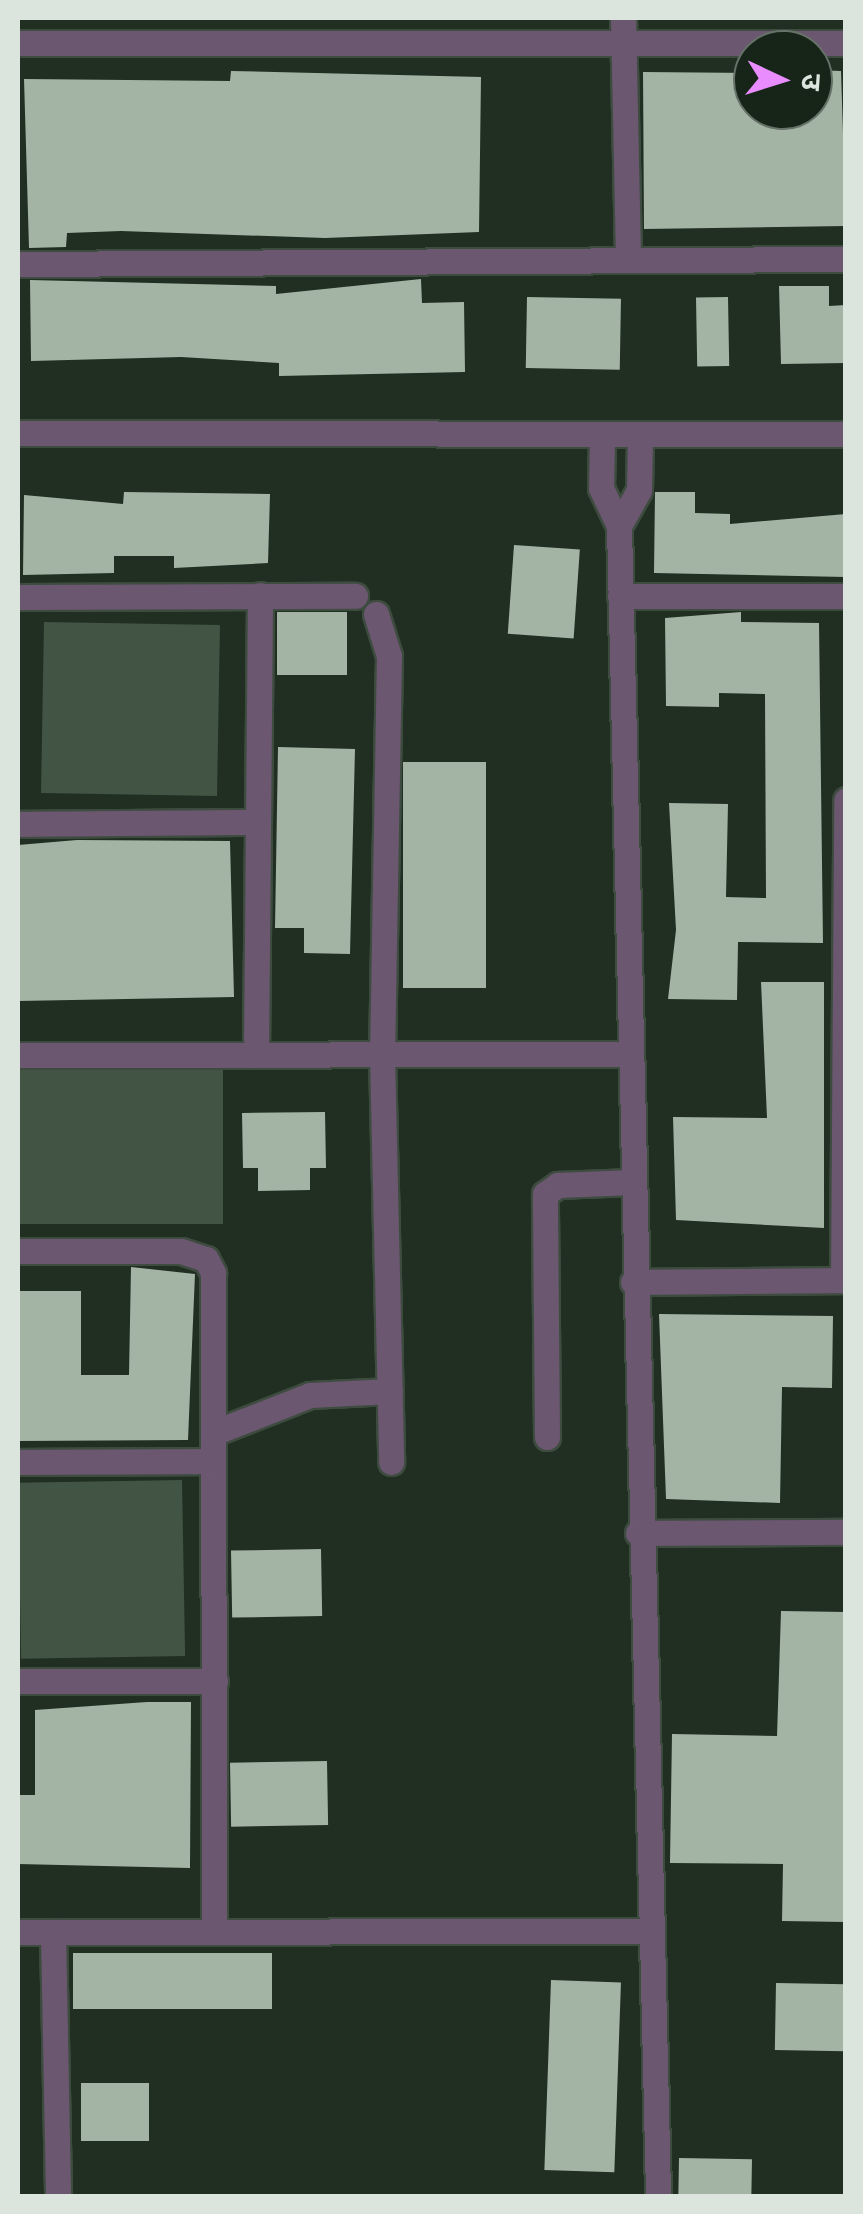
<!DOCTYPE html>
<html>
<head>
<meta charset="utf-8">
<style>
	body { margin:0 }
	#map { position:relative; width:863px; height:2214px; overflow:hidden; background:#202f22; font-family:Raleway,"Noto Sans Devanagari",sans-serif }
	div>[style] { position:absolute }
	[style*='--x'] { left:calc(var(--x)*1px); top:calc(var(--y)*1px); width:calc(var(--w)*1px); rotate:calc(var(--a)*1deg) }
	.green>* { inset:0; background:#425544; transform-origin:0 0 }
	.building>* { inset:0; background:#a3b4a5; transform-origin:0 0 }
	.roads { filter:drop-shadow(2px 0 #3e4c40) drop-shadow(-2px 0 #3e4c40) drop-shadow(0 2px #3e4c40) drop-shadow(0 -2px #3e4c40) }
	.minor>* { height:25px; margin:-12.5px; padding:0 12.5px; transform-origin:12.5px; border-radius:12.5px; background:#6c5771 }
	span { translate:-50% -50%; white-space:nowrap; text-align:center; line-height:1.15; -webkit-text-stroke:10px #172519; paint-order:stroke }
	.frame { position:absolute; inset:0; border:20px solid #dce5dd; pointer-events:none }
	.north { position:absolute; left:733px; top:30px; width:100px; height:100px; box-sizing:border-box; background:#172519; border:2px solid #667267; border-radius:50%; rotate:94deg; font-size:28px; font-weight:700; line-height:40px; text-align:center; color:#dce5dd }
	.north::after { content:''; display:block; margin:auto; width:35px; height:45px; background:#e98dfe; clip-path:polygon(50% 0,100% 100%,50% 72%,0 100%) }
</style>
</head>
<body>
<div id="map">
	<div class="green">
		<i style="left:44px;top:622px;width:176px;height:171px;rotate:1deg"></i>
		<i style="left:223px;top:1069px;width:155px;height:205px;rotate:90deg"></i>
		<i style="left:182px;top:1480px;width:176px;height:164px;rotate:89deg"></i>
	</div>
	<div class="building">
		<i style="clip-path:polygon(813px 70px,841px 71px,846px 226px,644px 229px,643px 72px,753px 73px,753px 110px,813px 110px)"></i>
		<i style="clip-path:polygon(231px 71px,481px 77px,479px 232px,325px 238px,121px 231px,67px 233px,66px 247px,29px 248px,24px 79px,230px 81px)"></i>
		<i style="clip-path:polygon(421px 279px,422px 303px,464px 302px,465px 372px,279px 376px,279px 363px,181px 357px,31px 361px,30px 280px,276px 286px,276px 294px)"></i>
		<i style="clip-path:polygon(779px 286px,829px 286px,829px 306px,846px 305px,846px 363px,781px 364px)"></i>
		<i style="left:527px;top:297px;width:94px;height:71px;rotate:1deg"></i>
		<i style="left:728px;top:297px;width:69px;height:32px;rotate:89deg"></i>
		<i style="clip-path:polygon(124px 492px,270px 494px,268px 563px,174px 568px,174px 556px,114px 556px,114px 573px,23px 575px,24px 495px,123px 504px)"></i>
		<i style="clip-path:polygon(655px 492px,695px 492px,695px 513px,730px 514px,730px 524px,846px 514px,846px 577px,654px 573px)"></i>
		<i style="left:514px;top:545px;width:66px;height:89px;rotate:4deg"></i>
		<i style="left:277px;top:612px;width:70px;height:63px"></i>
		<i style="clip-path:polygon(741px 612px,741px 622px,819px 623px,823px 943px,738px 942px,737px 1000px,668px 999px,676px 930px,669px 803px,728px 804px,726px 897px,766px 898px,765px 694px,719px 693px,719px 707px,666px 706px,665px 618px)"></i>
		<i style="clip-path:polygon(278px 747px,355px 749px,350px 954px,304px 953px,304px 928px,275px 928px)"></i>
		<i style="left:403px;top:762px;width:83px;height:226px"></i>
		<i style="clip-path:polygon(77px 840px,230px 841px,234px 997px,18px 1001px,18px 845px)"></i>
		<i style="clip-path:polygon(761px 982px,824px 982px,824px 1228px,676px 1220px,673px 1117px,767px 1118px)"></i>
		<i style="clip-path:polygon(325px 1112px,326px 1168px,310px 1168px,310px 1190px,258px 1191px,258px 1168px,243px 1168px,242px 1113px)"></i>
		<i style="clip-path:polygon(131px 1267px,195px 1274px,188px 1440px,18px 1441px,18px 1291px,81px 1291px,81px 1375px,129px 1375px)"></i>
		<i style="clip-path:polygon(659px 1314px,833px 1316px,832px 1388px,782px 1387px,780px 1503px,666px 1499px)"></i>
		<i style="left:321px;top:1549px;width:67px;height:90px;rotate:89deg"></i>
		<i style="clip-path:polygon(781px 1611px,846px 1612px,846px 1922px,782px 1921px,783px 1864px,670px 1863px,672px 1734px,777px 1736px)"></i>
		<i style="clip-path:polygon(147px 1702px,191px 1702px,190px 1868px,18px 1864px,18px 1795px,35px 1795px,35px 1710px)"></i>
		<i style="left:327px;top:1761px;width:64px;height:97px;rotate:89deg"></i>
		<i style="left:73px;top:1953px;width:199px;height:56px"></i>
		<i style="left:551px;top:1980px;width:70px;height:190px;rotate:2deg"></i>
		<i style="left:776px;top:1983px;width:70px;height:67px;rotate:1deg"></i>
		<i style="left:81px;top:2083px;width:68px;height:58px"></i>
		<i style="left:679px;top:2158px;width:73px;height:38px;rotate:1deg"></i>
	</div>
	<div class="roads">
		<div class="minor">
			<i style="--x:623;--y:18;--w:242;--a:88.8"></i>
			<i style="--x:18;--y:43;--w:828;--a:0"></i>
			<i style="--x:18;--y:264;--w:828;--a:-0.35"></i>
			<i style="--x:18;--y:433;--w:828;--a:0.07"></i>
			<i style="--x:602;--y:438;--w:50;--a:91.1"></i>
			<i style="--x:601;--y:488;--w:42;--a:64.7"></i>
			<i style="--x:619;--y:526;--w:41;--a:-60.9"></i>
			<i style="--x:639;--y:490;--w:52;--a:-88.9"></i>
			<i style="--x:619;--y:526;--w:1670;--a:88.66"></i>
			<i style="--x:620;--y:596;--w:226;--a:0"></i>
			<i style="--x:18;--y:597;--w:337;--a:-0.2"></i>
			<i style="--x:376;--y:614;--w:44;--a:72.8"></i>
			<i style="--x:389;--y:656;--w:399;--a:91"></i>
			<i style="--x:382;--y:1055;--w:407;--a:88.7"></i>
			<i style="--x:18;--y:824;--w:239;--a:-0.5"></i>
			<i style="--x:18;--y:1055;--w:611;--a:-0.09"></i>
			<i style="--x:256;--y:1055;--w:460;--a:-89.5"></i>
			<i style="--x:18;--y:1251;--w:163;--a:0"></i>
			<i style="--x:181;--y:1251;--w:26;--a:18"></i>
			<i style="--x:206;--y:1259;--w:16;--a:63"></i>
			<i style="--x:213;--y:1273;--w:659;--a:89.91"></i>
			<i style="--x:843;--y:1280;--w:480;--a:-89.6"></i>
			<i style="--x:633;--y:1282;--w:213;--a:-0.5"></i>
			<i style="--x:213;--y:1433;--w:104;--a:-21.4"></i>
			<i style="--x:310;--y:1395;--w:80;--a:-2.9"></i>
			<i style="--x:547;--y:1437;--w:243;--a:-90.5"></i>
			<i style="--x:545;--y:1194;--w:16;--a:-35"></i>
			<i style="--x:558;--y:1185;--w:73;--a:-2.4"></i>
			<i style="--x:18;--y:1462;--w:194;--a:-0.3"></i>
			<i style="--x:638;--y:1533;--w:208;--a:-0.3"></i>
			<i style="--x:18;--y:1681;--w:197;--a:0"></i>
			<i style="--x:18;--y:1932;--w:628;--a:-0.09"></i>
			<i style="--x:53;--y:1932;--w:264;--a:88.9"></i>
		</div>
	</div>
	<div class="frame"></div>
	<div class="north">उ</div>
</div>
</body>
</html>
